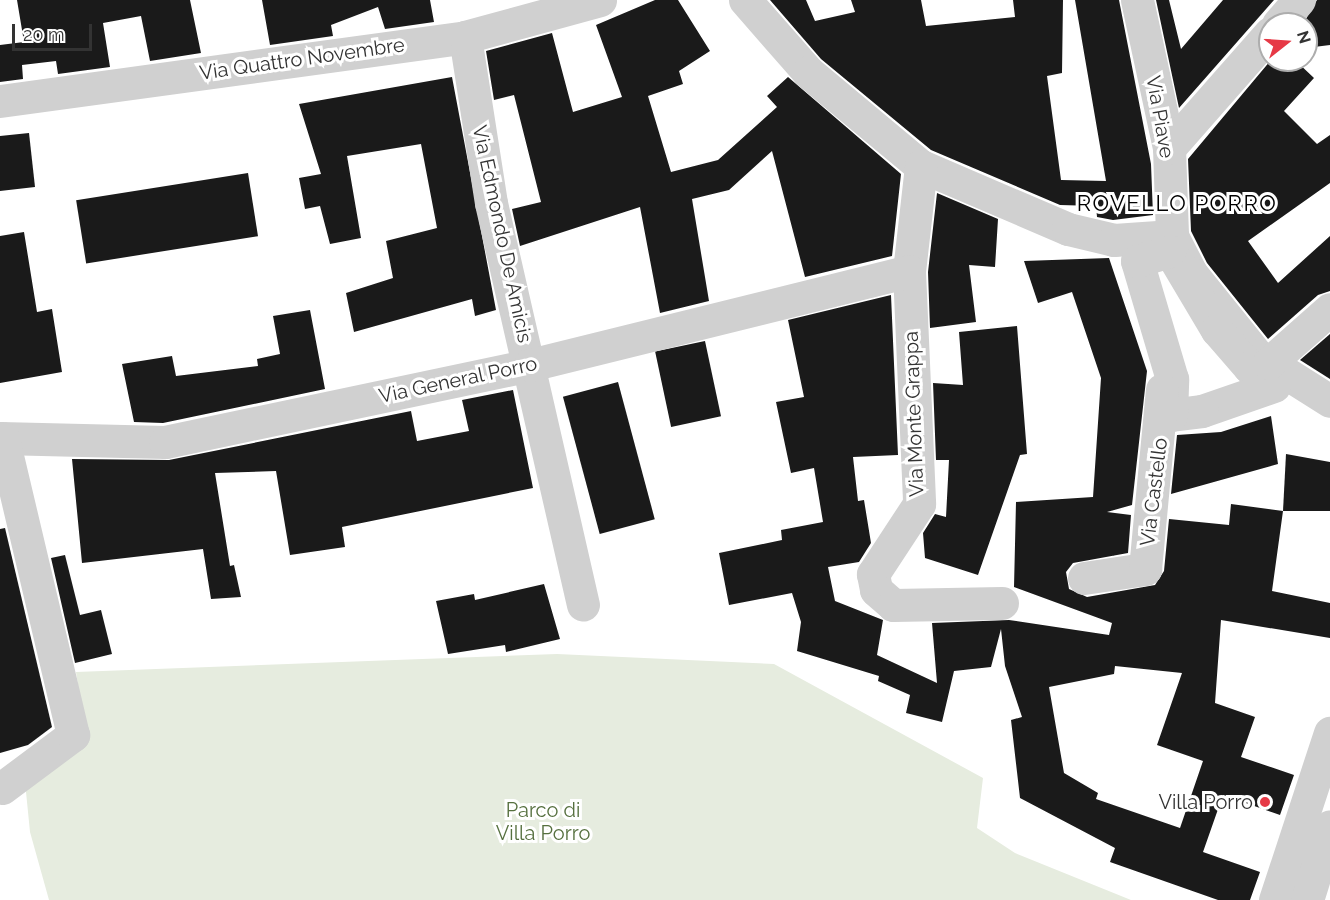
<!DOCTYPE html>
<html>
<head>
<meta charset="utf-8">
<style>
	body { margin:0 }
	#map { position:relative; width:1330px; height:900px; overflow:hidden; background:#fff; font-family:Raleway,sans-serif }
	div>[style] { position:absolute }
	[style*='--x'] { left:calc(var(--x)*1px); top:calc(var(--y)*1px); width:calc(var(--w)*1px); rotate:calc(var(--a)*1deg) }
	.green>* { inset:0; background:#e6ecdf }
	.building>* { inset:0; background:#1a1a1a; transform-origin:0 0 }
	.minor>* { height:33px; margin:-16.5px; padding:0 16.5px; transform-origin:16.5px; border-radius:16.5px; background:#d0d0d0 }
	.dots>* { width:16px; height:16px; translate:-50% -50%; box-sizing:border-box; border:3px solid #fff; border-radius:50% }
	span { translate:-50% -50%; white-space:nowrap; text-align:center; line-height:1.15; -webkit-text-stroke:6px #fff; paint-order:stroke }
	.street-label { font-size:20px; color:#333 }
	.poi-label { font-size:20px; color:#333 }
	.right { translate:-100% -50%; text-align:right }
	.park-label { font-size:20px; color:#56703f }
	.quarter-label { font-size:22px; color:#000; letter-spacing:1.5px }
	.north { position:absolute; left:1258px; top:12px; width:60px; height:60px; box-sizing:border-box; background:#fff; border:2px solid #adadad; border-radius:50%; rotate:73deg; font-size:16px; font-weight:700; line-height:24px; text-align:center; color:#333 }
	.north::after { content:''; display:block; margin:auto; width:21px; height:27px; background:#e63946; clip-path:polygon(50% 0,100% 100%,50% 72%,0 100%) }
	.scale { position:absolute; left:12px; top:24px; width:80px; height:27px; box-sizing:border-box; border:3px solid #333; border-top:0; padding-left:8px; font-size:18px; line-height:21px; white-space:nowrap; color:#333; -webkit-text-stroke:4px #fff; paint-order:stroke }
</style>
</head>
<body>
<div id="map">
	<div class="green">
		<i style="clip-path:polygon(557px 654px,774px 664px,983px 778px,977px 828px,1015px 853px,1131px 900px,49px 900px,30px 832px,24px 772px,87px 743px,76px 672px)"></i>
	</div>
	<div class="building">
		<i style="clip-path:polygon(17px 0,190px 0,201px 53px,150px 61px,141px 16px,103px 23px,110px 67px,58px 74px,56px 61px,22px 65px,23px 79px,0 82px,0 45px,24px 42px)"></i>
		<i style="clip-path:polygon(262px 0,430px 0,434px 22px,385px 29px,378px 7px,331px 25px,333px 36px,270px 45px)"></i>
		<i style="clip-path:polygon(655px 0,678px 0,710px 51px,679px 71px,683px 84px,648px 96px,671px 172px,718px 160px,777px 107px,767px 96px,788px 77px,901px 174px,892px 256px,805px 277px,772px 151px,729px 190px,692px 199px,709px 301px,660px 313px,640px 207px,520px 246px,512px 209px,541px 202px,514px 95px,494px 100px,486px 51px,552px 33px,573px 112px,622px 97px,596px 25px)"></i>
		<i style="clip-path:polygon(770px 0,806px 0,815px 21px,855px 12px,851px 0,921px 0,926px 26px,1015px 17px,1013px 0,1063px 0,1062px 73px,1047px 76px,1061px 180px,1106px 181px,1075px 0,1119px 0,1151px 164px,1153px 215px,1113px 220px,1097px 217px,1096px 206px,1060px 205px,931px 150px,821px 59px)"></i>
		<i style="clip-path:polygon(1156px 0,1169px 0,1181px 49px,1223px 0,1274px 0,1179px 108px)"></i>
		<i style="clip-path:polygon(1317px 0,1330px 0,1330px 45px,1306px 48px,1303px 24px)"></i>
		<i style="clip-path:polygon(1271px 60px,1295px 60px,1314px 78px,1284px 111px,1317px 144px,1330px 135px,1330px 183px,1248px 241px,1278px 283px,1330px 236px,1330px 291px,1318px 295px,1268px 339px,1207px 263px,1191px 231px,1188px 159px)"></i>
		<i style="clip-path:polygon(452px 77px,496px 310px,475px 316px,472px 299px,354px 332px,346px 293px,393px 278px,386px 241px,437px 228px,421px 144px,347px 156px,361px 238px,330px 244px,320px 206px,305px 209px,299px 178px,321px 174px,299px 104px)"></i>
		<i style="clip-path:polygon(29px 133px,35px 187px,0 191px,0 136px)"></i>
		<i style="left:248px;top:173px;width:64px;height:174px;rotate:81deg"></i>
		<i style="clip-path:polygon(937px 193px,998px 219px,995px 267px,969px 265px,976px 322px,930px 328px,928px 272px)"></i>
		<i style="clip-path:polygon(24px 232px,37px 312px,52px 309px,62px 372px,0 383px,0 236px)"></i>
		<i style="clip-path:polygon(evenodd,1109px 258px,1147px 371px,1132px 505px,1107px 512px,1131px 515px,1128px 553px,1073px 563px,1066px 572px,1069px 589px,1087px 597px,1155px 585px,1164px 571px,1169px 519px,1229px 525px,1231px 504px,1283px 511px,1272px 591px,1330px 603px,1330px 638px,1221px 620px,1215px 703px,1255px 717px,1241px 757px,1294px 775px,1280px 815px,1223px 795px,1203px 852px,1260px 872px,1250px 900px,1218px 900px,1110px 862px,1115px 848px,1020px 798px,1011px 720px,1022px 717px,1005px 666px,1001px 629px,991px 667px,954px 671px,942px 722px,906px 713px,910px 695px,878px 681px,879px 676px,797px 651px,801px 622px,792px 593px,729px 605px,719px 553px,782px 540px,781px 530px,823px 522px,814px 468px,791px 473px,776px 402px,804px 397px,788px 320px,891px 295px,898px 455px,853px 457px,858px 501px,864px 500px,871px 543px,859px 562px,828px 567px,835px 601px,883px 620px,877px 655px,937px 683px,932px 623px,1009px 620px,1109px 635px,1112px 623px,1014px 587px,1016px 502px,1093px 497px,1101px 378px,1072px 292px,1038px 303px,1024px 261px,1109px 258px,1115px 666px,1182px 673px,1157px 745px,1203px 761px,1180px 828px,1096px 799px,1098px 793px,1064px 773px,1049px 687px,1114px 674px,1115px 666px)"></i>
		<i style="clip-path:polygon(310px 310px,325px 389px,163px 423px,134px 422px,122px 364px,172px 356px,176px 376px,258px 366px,257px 359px,280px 354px,273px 316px)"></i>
		<i style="clip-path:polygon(1017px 326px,1027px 454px,1020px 455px,978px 575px,925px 558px,923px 533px,935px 514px,946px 517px,949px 460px,936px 460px,933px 383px,963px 385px,959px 332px)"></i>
		<i style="clip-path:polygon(1330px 334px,1330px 379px,1300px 360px)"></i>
		<i style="left:705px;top:341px;width:77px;height:51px;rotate:78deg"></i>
		<i style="left:618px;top:382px;width:142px;height:57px;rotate:75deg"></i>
		<i style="clip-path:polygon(513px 390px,533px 488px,342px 527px,345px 547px,290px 555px,276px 471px,215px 473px,230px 566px,234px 565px,241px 597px,211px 599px,203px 549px,82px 563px,72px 459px,169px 460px,411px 411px,417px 441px,469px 431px,462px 400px)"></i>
		<i style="clip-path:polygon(1271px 416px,1278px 464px,1171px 494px,1177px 435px,1221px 432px)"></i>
		<i style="clip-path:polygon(1286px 454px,1330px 462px,1330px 511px,1283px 511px)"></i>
		<i style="clip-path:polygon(5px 528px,52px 727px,28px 745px,0 753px,0 529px)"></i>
		<i style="clip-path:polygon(65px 555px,80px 615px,101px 610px,112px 654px,75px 663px,51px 558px)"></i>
		<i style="clip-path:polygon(544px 584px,560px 639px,506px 652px,505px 645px,448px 654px,436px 601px,474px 594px,475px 600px)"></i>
	</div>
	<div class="minor">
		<i style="--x:745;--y:0;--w:96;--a:48.8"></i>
		<i style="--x:808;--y:72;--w:147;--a:39.8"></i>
		<i style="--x:921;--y:166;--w:160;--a:23.2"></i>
		<i style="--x:1068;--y:229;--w:47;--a:13.4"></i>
		<i style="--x:1114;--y:240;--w:58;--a:-3.9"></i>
		<i style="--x:1172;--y:236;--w:42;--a:62.8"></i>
		<i style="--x:1191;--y:273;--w:105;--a:51.2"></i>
		<i style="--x:1257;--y:355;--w:86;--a:32.2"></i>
		<i style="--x:1137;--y:0;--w:151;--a:77.8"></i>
		<i style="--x:1169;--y:148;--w:88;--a:88"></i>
		<i style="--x:1278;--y:24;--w:32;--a:-49"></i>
		<i style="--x:465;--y:37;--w:168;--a:81.1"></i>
		<i style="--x:491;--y:203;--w:412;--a:77.1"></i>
		<i style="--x:0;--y:101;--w:469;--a:-7.8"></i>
		<i style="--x:465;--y:37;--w:140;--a:-15.3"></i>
		<i style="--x:1169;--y:148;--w:153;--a:-48.7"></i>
		<i style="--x:921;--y:166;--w:106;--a:96.5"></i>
		<i style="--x:909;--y:271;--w:233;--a:87.5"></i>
		<i style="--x:919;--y:504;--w:84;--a:123.3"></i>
		<i style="--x:873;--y:574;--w:16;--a:79"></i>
		<i style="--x:876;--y:590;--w:23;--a:41"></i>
		<i style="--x:893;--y:605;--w:109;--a:-1.1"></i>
		<i style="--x:1170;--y:251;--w:92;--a:59.3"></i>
		<i style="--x:1217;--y:330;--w:49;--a:49.1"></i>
		<i style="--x:1249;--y:367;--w:31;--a:37"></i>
		<i style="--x:1274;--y:386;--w:76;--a:160.9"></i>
		<i style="--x:1202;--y:411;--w:31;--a:173"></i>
		<i style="--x:1171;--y:415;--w:36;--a:-88"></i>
		<i style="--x:1172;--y:379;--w:123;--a:-106.5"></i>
		<i style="--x:1137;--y:261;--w:34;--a:-17"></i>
		<i style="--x:1269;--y:363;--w:81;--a:-41.5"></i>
		<i style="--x:0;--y:438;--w:165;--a:1.4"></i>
		<i style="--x:165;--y:442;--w:373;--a:-11.9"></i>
		<i style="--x:530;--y:365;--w:390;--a:-13.9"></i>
		<i style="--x:1084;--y:578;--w:62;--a:-8.4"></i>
		<i style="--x:1145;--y:569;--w:180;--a:-84.6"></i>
		<i style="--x:2;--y:788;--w:89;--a:-36.7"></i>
		<i style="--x:73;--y:735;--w:305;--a:-103.3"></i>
		<i style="--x:1275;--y:900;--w:176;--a:-71.8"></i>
		<i style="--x:1307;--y:900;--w:77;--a:-72.7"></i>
	</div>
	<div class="dots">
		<i style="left:1265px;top:802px;background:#e63946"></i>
	</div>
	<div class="street-label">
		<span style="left:302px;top:59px;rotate:-8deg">Via Quattro Novembre</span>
		<span style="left:1160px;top:117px;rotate:80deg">Via Piave</span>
		<span style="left:502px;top:234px;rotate:78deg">Via Edmondo De Amicis</span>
		<span style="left:458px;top:380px;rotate:-12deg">Via General Porro</span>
		<span style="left:914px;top:414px;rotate:-92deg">Via Monte Grappa</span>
		<span style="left:1154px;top:492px;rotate:-83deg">Via Castello</span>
	</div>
	<div class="poi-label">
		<span class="right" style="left:1253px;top:802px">Villa Porro</span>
	</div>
	<div class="park-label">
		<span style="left:543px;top:822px">Parco di<br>Villa Porro</span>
	</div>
	<div class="quarter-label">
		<span style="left:1177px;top:204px">ROVELLO PORRO</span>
	</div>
	<div class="north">N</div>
	<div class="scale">20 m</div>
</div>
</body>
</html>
